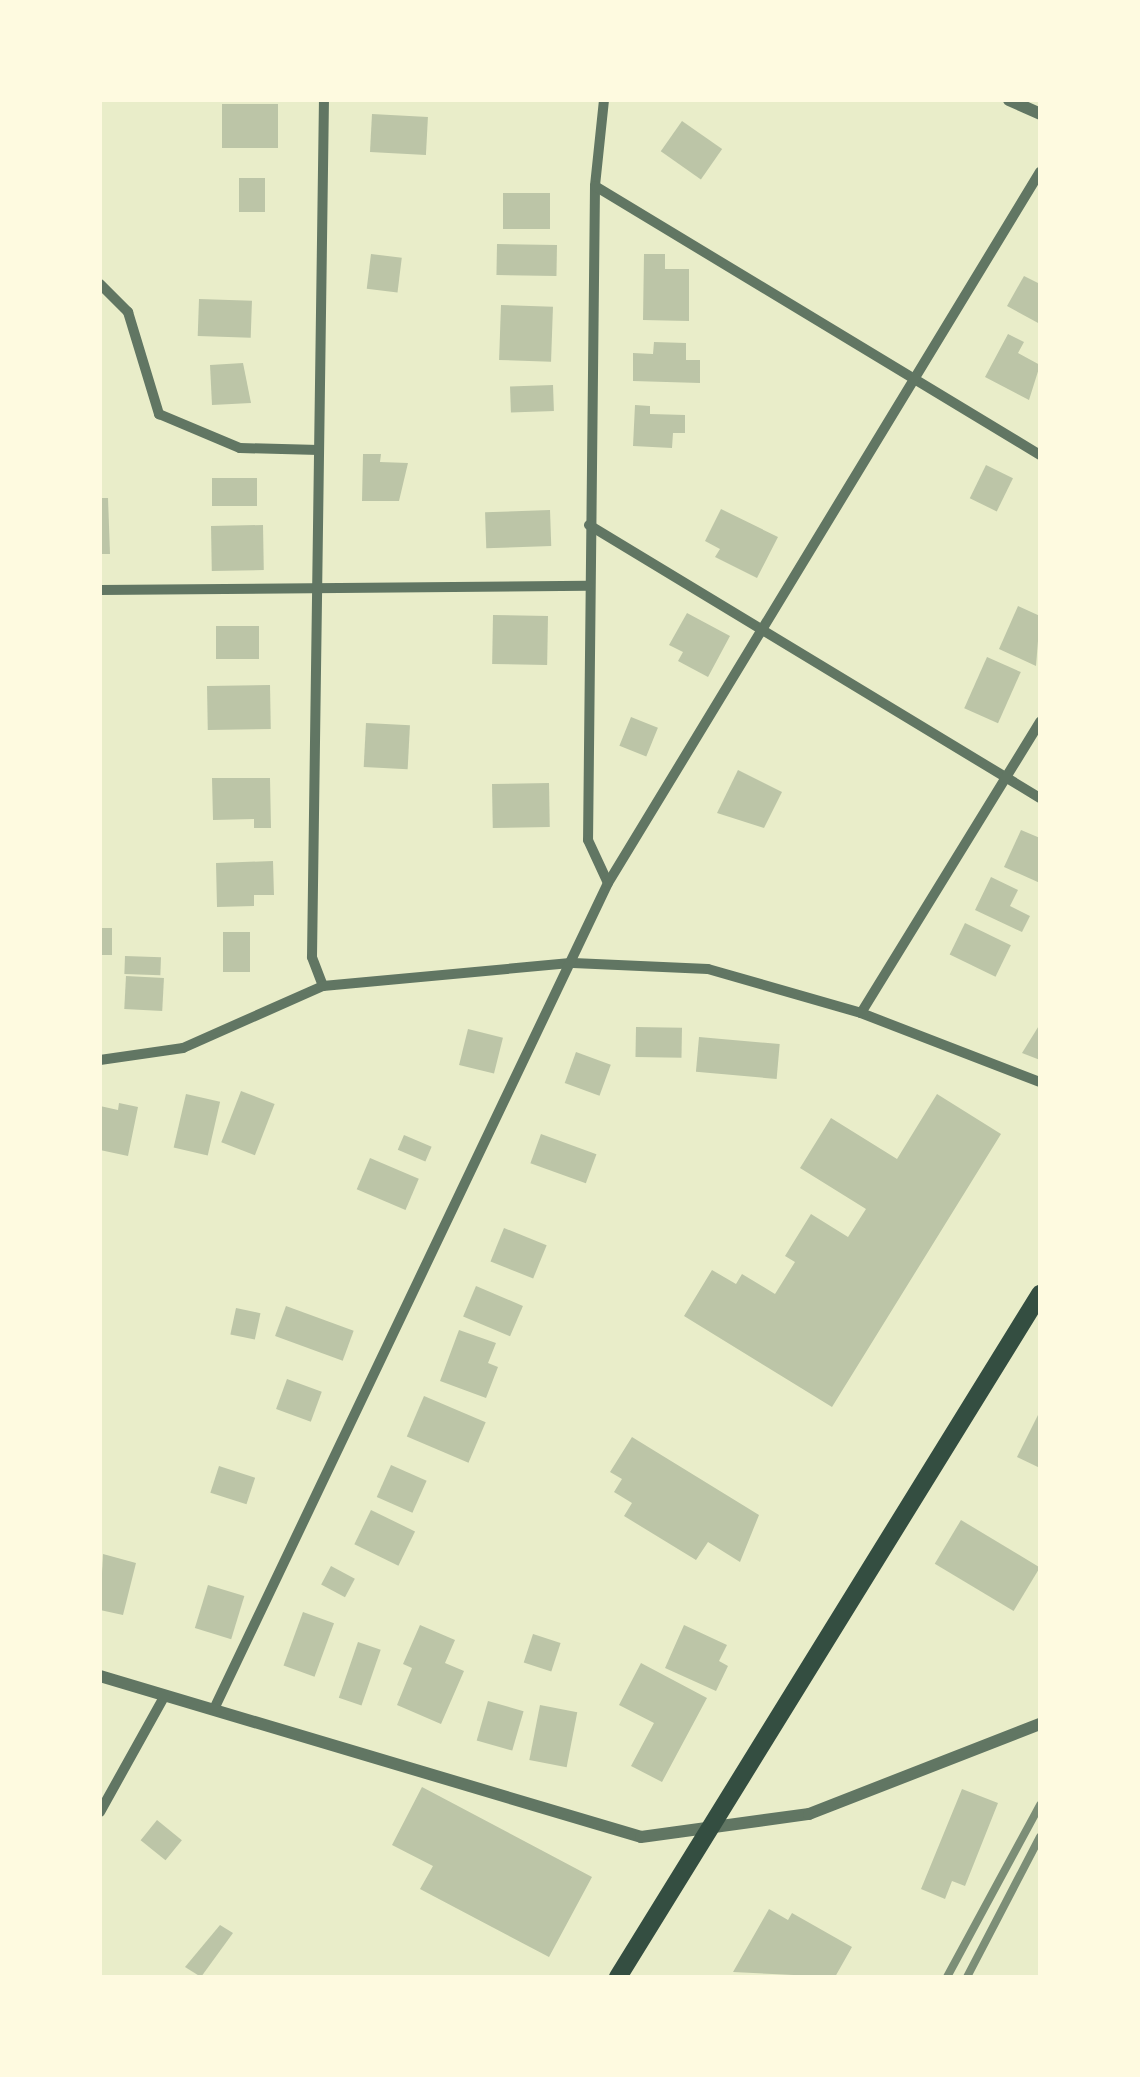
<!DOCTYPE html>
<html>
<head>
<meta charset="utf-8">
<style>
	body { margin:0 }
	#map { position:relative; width:1140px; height:2077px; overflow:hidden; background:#e9edc9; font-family:"Varela Round",sans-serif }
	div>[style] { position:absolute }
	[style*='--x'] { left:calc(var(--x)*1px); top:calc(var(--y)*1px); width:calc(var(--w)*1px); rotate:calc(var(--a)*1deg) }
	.building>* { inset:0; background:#bcc5a7; transform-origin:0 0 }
	.minor>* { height:10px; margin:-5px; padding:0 5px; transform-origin:5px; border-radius:5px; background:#617663 }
	.tertiary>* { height:12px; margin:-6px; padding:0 6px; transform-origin:6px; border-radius:6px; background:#617663 }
	.primary>* { height:18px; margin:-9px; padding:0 9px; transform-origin:9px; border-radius:9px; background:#344e41 }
	.rail>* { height:8px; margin:-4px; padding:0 4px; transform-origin:4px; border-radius:4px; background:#7c8e77 }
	span { translate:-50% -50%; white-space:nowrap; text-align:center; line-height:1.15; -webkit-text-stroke:8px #fefae0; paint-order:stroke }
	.frame { position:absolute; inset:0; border:102px solid #fefae0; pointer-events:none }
</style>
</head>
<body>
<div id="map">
	<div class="building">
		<i style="left:222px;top:104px;width:56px;height:44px"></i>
		<i style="left:372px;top:114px;width:56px;height:38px;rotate:3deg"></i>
		<i style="left:682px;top:121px;width:49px;height:37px;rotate:35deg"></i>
		<i style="left:239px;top:178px;width:26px;height:34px"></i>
		<i style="left:503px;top:193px;width:47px;height:36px"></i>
		<i style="left:497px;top:244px;width:60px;height:31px;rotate:1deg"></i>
		<i style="left:371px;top:254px;width:31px;height:35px;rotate:7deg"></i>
		<i style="clip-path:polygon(644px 254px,665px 254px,665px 269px,689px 269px,689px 321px,643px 320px)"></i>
		<i style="clip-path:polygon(1024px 276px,1040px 284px,1040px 324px,1007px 306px)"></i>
		<i style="left:199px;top:299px;width:53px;height:37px;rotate:2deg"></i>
		<i style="left:501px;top:305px;width:52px;height:55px;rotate:2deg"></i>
		<i style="clip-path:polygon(1008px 334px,1024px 342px,1018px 353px,1040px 365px,1029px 400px,985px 377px)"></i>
		<i style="clip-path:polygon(654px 342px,686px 343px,686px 360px,700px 360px,700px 383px,633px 381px,633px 353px,653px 354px)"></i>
		<i style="clip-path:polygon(243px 363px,251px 403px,212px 405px,210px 365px)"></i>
		<i style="left:553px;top:385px;width:26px;height:43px;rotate:88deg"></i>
		<i style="clip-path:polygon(635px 405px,650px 406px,650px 414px,685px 415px,685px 433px,673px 433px,672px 448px,633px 446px)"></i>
		<i style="clip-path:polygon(363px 454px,381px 454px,380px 462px,408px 463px,399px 501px,362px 501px)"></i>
		<i style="left:986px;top:465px;width:30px;height:37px;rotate:26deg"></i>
		<i style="left:257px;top:478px;width:28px;height:45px;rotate:90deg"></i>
		<i style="clip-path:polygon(100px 498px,108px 498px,110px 554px,100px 554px)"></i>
		<i style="clip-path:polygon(721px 509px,778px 537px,757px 578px,715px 557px,720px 549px,705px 541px)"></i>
		<i style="left:550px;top:510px;width:36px;height:65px;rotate:88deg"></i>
		<i style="left:263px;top:525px;width:45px;height:52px;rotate:89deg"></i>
		<i style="clip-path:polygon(1018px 606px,1040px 616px,1036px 666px,999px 649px)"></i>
		<i style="clip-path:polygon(687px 613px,730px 636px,708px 677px,678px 661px,683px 652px,669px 645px)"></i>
		<i style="left:493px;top:615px;width:55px;height:49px;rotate:1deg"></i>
		<i style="left:216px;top:626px;width:43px;height:33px"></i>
		<i style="left:987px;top:657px;width:37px;height:56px;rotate:24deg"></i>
		<i style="left:270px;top:685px;width:44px;height:63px;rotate:89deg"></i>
		<i style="left:631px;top:717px;width:29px;height:31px;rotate:22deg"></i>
		<i style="left:366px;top:723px;width:44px;height:44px;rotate:3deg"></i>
		<i style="clip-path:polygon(738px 770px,782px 792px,764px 828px,717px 813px)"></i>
		<i style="clip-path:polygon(212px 778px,270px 778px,271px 828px,254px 828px,254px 819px,213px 820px)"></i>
		<i style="left:549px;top:783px;width:44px;height:57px;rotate:89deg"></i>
		<i style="clip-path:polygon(1021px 830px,1040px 838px,1040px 883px,1004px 867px)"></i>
		<i style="clip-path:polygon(273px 861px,274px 895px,254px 895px,254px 906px,217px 907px,216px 863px)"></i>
		<i style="clip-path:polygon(991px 877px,1018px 890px,1010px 906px,1030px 916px,1022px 932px,975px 910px)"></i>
		<i style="left:965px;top:923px;width:51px;height:35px;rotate:26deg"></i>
		<i style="left:112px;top:928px;width:27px;height:12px;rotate:90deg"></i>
		<i style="left:223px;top:932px;width:27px;height:40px"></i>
		<i style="left:125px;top:956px;width:36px;height:18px;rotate:2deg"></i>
		<i style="left:126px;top:976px;width:38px;height:33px;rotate:3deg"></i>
		<i style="clip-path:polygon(1040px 1024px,1040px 1060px,1022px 1053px)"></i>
		<i style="left:636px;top:1027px;width:46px;height:30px;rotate:1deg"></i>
		<i style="left:468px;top:1029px;width:36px;height:37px;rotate:14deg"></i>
		<i style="left:699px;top:1037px;width:81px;height:35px;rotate:5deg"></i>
		<i style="left:576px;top:1052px;width:37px;height:33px;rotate:20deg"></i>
		<i style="left:241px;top:1091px;width:36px;height:55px;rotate:21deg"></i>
		<i style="left:186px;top:1094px;width:35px;height:55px;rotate:13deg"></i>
		<i style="clip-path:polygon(937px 1094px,1001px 1134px,832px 1407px,684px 1316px,712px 1270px,736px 1284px,742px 1274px,775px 1294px,795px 1262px,785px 1256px,811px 1214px,848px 1237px,866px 1209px,800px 1168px,831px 1118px,897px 1159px)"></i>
		<i style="clip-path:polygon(119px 1103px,138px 1107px,128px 1156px,100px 1150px,100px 1106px,118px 1110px)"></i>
		<i style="left:541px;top:1134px;width:59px;height:31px;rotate:20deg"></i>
		<i style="left:404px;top:1135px;width:30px;height:16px;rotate:23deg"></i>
		<i style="left:370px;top:1158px;width:53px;height:34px;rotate:23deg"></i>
		<i style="left:504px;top:1228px;width:46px;height:36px;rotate:22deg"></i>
		<i style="left:476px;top:1286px;width:51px;height:33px;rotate:23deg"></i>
		<i style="left:286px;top:1306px;width:72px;height:32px;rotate:20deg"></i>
		<i style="left:236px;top:1308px;width:25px;height:27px;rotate:12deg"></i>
		<i style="clip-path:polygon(459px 1330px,496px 1343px,488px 1363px,498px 1367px,486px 1398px,440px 1381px)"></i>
		<i style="left:287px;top:1379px;width:37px;height:32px;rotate:20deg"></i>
		<i style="left:424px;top:1396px;width:67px;height:44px;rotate:23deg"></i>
		<i style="clip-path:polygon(1040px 1411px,1040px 1468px,1017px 1457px)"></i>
		<i style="clip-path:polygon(632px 1437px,759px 1515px,740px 1562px,708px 1542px,696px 1560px,624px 1516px,632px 1503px,614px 1492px,622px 1479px,610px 1472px)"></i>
		<i style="left:391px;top:1465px;width:39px;height:35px;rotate:24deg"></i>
		<i style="left:219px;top:1466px;width:38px;height:28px;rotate:18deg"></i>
		<i style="left:371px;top:1510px;width:49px;height:38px;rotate:26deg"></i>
		<i style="left:961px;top:1520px;width:92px;height:51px;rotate:31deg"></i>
		<i style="clip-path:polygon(103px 1554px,136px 1563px,123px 1615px,100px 1610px)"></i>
		<i style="left:331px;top:1566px;width:27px;height:21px;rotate:28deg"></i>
		<i style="left:208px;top:1585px;width:38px;height:45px;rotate:17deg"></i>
		<i style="left:303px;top:1612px;width:33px;height:57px;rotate:20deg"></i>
		<i style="clip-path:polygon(420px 1625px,455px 1640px,445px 1663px,464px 1671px,441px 1724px,397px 1705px,412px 1668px,403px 1664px)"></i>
		<i style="clip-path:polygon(684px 1625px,727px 1645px,719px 1661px,728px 1666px,716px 1691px,665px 1668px)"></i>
		<i style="left:533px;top:1634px;width:29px;height:30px;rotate:18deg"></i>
		<i style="left:358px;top:1642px;width:24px;height:59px;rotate:19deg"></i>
		<i style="clip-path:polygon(641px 1663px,707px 1698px,662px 1782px,631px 1766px,654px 1723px,619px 1705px)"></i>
		<i style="left:488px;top:1701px;width:37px;height:41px;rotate:16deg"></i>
		<i style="left:540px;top:1705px;width:38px;height:56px;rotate:11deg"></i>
		<i style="clip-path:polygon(422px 1787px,592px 1877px,549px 1957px,420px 1889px,433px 1866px,392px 1845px)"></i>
		<i style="clip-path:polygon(962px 1789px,998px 1803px,965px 1886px,952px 1881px,945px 1899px,921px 1889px)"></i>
		<i style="left:157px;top:1820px;width:32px;height:26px;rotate:39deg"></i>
		<i style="clip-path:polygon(769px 1909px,788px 1920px,792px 1913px,852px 1947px,835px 1977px,733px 1972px)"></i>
		<i style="clip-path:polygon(220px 1925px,233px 1933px,201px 1977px,185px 1967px)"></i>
	</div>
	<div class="minor">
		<i style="--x:604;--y:100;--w:86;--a:96"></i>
		<i style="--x:595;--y:186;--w:654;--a:90.61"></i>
		<i style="--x:588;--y:840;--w:47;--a:65.1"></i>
		<i style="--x:595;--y:186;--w:520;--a:31.15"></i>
		<i style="--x:100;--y:284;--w:40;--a:45"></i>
		<i style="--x:128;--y:312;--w:107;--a:73.1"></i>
		<i style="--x:159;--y:414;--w:88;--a:22.8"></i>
		<i style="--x:240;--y:448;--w:79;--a:1.5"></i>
		<i style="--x:589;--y:525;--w:527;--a:31.19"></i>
		<i style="--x:100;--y:590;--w:488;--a:-0.5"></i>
		<i style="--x:323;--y:986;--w:31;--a:-111"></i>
		<i style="--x:312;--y:957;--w:857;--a:-89.2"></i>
		<i style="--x:861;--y:1013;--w:342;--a:-58.4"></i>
		<i style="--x:100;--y:1060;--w:84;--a:-8.2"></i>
		<i style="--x:183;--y:1048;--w:153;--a:-23.9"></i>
		<i style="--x:323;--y:986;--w:251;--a:-5.3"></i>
		<i style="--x:573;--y:963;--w:135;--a:2.5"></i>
		<i style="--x:708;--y:969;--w:159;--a:16"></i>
		<i style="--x:861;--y:1013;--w:192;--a:21.1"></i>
		<i style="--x:214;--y:1709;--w:915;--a:-64.5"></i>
		<i style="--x:608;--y:883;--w:832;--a:-58.72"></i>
		<i style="--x:100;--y:1812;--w:134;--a:-60.9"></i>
	</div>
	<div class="tertiary">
		<i style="--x:1009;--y:100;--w:34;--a:24"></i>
		<i style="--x:100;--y:1676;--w:564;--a:16.57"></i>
		<i style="--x:641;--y:1837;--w:170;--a:-7.8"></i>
		<i style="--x:809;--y:1814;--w:248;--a:-21.3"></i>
	</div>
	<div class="primary">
		<i style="--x:618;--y:1977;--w:803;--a:-58.29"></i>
	</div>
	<div class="rail">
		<i style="--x:947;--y:1977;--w:196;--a:-61.6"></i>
		<i style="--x:967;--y:1977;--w:158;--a:-62.5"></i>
	</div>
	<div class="frame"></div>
</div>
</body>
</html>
